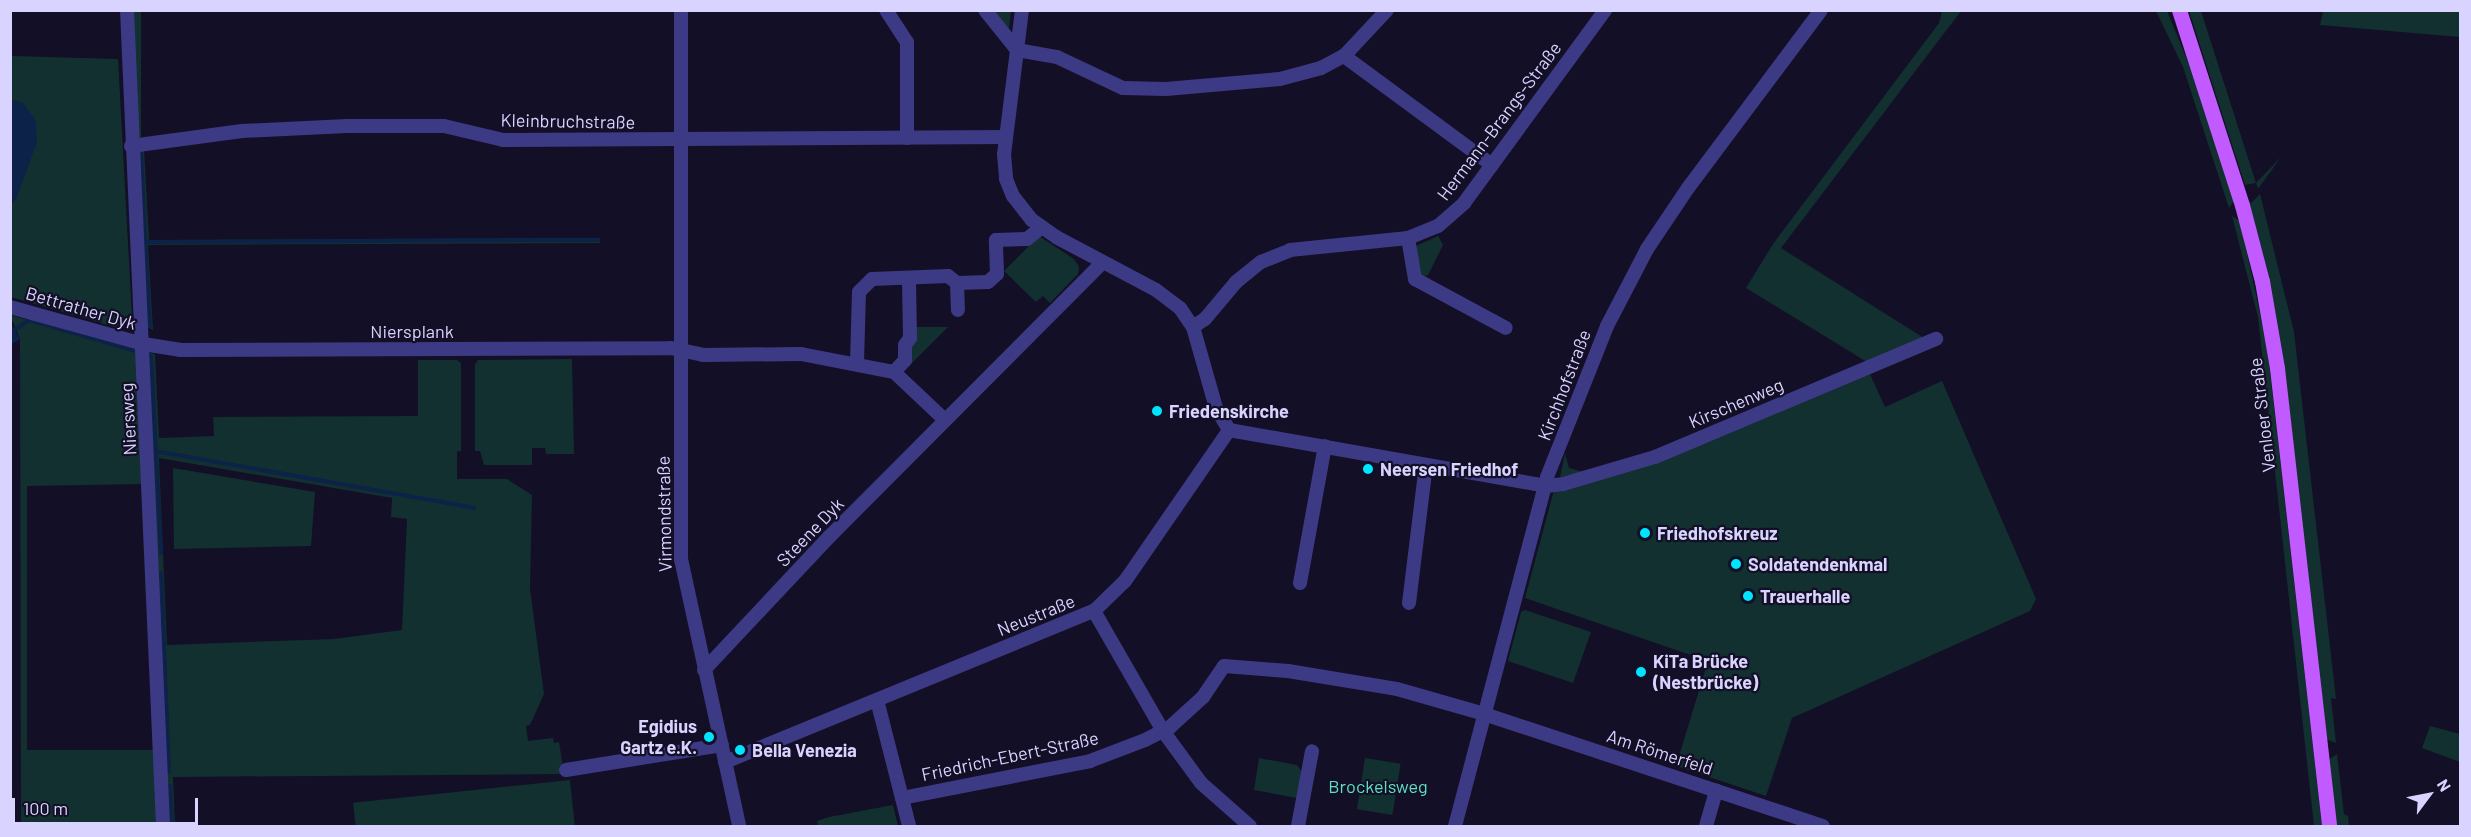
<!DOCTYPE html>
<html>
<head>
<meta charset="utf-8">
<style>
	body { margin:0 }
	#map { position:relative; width:2471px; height:837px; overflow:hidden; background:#130f26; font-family:Barlow,sans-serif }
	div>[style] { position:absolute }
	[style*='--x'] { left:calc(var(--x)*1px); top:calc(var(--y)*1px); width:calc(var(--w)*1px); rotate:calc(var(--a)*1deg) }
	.green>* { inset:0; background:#12302f; transform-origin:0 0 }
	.water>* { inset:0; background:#0c2248; transform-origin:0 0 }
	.stream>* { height:4px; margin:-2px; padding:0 2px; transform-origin:2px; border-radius:2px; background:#0c2248 }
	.minor>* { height:14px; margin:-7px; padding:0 7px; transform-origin:7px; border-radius:7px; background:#3d3a85 }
	.major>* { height:15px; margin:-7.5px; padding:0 7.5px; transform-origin:7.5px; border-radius:7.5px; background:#c25bff }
	.dots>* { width:16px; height:16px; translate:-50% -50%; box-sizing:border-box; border:3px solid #130f26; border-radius:50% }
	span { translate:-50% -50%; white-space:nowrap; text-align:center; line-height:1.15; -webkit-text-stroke:4.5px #130f26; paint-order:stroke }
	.street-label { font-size:18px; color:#d9d4ff }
	.poi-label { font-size:18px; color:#d9d4ff; font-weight:700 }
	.left { translate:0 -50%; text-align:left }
	.right { translate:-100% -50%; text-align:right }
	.park-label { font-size:18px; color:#5fe0c0 }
	.frame { position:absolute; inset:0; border:12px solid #d9d4ff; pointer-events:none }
	.north { position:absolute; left:2399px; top:765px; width:60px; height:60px; -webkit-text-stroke:4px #130f26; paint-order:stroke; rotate:58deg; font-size:16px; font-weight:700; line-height:24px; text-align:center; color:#d9d4ff }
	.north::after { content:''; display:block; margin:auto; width:21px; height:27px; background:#d9d4ff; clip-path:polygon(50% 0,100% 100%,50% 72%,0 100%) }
	.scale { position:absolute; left:12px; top:798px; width:186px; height:27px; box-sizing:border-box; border:3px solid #d9d4ff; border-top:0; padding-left:8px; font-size:18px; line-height:21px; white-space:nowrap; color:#d9d4ff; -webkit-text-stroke:4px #130f26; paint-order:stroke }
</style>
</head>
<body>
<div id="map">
	<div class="green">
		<i style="left:133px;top:11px;width:8px;height:126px"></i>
		<i style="clip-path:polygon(994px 11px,1011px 11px,1009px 29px)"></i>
		<i style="clip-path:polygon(1942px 11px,1961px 11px,1781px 248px,1924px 338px,1867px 362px,1746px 288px,1773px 244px,1939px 23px)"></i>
		<i style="clip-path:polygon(2156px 11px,2167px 11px,2193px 74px,2234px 201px,2229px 208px,2183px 67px)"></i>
		<i style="clip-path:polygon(2189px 11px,2201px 11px,2256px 183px,2281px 157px,2258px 189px,2256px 183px,2245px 185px)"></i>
		<i style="clip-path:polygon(2323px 11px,2460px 11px,2460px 37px,2320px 25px)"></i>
		<i style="clip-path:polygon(11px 56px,118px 59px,132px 317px,118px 328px,11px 297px,11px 204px,17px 197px,23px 103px,11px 100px)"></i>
		<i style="clip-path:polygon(144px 149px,149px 240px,600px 238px,600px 243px,148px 245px,153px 330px,147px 327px,137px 150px)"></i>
		<i style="clip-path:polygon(2260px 194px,2294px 332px,2336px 699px,2331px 698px,2336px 743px,2326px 739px,2287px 389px,2273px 303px,2250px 204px)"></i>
		<i style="clip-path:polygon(2232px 216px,2240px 221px,2267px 346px,2322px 826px,2314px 826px,2258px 317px)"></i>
		<i style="clip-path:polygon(1039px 236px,1074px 259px,1079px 267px,1078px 274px,1050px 303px,1043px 296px,1036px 302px,1004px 271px)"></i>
		<i style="clip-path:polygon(1438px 236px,1443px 245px,1428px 275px,1421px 277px,1416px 246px)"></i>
		<i style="clip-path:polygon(10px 315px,140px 350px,145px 484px,27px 486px,27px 750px,156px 750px,159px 826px,21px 826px,20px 339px)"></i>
		<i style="clip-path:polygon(912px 327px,948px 327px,909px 366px,909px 348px)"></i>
		<i style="clip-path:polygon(evenodd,148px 352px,155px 354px,159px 438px,214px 436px,213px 417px,418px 416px,418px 360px,457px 360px,461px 363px,461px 451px,457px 451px,457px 479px,507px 479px,532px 495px,530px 589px,544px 694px,530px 725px,526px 726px,528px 741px,553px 738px,554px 743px,559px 742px,564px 774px,173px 777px,175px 826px,168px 826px,148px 352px,159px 458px,392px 498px,391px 517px,407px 519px,402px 630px,334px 639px,167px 645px,159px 458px)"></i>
		<i style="clip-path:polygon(572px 359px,574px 454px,546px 454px,545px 448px,532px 448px,532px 465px,484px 465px,480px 451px,475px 451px,475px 364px,478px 360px)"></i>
		<i style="clip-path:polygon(1869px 372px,1885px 407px,1942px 381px,2036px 599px,2030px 611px,1792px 718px,1766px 796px,1676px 766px,1708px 661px,1525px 598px,1554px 490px)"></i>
		<i style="clip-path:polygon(1565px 453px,1569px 468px,1584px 472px,1560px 477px)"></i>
		<i style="clip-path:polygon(173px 468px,315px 492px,311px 546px,174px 549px)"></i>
		<i style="clip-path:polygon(1525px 610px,1591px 632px,1573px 683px,1508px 661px,1521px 612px)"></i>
		<i style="clip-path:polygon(2430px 726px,2460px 734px,2460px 762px,2422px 748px)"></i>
		<i style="clip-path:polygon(2337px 754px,2344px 814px,2348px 816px,2349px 826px,2336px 826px,2328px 760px)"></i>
		<i style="clip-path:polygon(1259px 758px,1297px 765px,1302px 772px,1297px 798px,1254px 790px)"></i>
		<i style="left:1365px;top:758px;width:36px;height:52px;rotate:9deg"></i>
		<i style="left:570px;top:780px;width:46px;height:218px;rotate:84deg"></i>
		<i style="clip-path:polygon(893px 805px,898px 826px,818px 826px,817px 821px,829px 817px)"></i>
	</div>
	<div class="water">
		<i style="clip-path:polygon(11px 100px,23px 103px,36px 121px,37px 142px,17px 197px,11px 204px)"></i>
		<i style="left:10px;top:322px;width:20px;height:504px;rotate:60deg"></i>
	</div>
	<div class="stream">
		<i style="--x:141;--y:153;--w:89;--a:87.4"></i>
		<i style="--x:150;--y:326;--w:84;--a:-93.4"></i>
		<i style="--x:145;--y:242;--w:453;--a:-0.3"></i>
		<i style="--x:10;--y:333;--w:23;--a:-34"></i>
		<i style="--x:29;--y:320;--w:111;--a:16.2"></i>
		<i style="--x:151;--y:355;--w:198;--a:87.1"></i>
		<i style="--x:155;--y:451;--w:324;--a:10.1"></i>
		<i style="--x:161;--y:573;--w:199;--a:87.7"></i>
		<i style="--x:170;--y:786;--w:40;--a:87.1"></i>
	</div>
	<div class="minor">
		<i style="--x:127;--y:10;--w:817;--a:87.47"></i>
		<i style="--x:681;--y:10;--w:549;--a:90"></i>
		<i style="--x:681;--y:559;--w:273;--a:77.7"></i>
		<i style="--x:886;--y:10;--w:38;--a:57"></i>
		<i style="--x:907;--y:42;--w:96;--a:90"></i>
		<i style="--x:985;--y:10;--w:51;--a:51.3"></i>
		<i style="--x:1017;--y:50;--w:41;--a:9.9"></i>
		<i style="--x:1057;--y:57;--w:73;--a:25.2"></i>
		<i style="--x:1123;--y:88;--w:43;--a:1.3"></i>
		<i style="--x:1166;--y:89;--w:114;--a:-5"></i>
		<i style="--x:1280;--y:79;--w:42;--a:-15"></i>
		<i style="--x:1321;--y:68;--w:26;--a:-28"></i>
		<i style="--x:1344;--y:56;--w:63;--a:-46.9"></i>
		<i style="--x:1022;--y:10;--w:145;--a:97.1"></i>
		<i style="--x:1004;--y:154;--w:25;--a:85"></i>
		<i style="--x:1006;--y:179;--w:18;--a:68"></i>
		<i style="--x:1013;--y:196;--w:31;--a:52"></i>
		<i style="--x:1032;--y:220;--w:29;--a:35"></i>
		<i style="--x:1056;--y:237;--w:113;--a:27.9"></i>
		<i style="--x:1156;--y:290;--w:30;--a:37"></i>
		<i style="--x:1180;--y:308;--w:23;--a:56"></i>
		<i style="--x:1193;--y:327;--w:84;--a:74.1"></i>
		<i style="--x:1216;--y:408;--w:26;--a:59"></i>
		<i style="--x:1344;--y:56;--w:184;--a:36.4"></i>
		<i style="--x:131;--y:146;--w:112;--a:-7.7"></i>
		<i style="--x:242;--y:131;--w:105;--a:-2.7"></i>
		<i style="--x:347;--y:126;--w:97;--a:0"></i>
		<i style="--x:444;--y:126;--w:61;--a:13.3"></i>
		<i style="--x:503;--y:140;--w:503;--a:-0.34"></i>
		<i style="--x:1408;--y:238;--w:42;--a:80.3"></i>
		<i style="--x:1415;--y:279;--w:103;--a:28.3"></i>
		<i style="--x:957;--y:283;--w:27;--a:88"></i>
		<i style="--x:10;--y:307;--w:138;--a:15.5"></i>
		<i style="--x:143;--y:344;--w:37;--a:9"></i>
		<i style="--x:180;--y:350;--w:491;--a:-0.2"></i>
		<i style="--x:671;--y:348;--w:33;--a:12"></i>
		<i style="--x:703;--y:355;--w:98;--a:-0.6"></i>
		<i style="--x:801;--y:354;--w:95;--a:11"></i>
		<i style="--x:894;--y:372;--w:70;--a:43.3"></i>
		<i style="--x:1193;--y:327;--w:14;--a:-34"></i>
		<i style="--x:1205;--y:319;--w:48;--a:-50"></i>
		<i style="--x:1236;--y:282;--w:32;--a:-39"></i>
		<i style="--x:1261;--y:262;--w:31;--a:-22"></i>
		<i style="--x:1290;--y:250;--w:119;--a:-5.8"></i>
		<i style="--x:1408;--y:238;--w:32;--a:-22"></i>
		<i style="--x:1438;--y:226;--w:35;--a:-41"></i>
		<i style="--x:1464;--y:203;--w:239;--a:-53.8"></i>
		<i style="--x:857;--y:363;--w:71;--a:-88.4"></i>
		<i style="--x:859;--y:292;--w:18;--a:-45"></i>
		<i style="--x:872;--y:279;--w:76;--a:-2.3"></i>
		<i style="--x:948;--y:276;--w:11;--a:38"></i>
		<i style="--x:957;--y:283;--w:31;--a:-2"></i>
		<i style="--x:988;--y:282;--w:12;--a:-42"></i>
		<i style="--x:997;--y:274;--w:34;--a:-92"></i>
		<i style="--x:996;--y:240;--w:31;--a:-2"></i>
		<i style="--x:1027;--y:239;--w:19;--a:-39"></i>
		<i style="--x:894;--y:372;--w:16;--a:-47"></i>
		<i style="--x:905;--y:360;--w:15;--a:-90"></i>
		<i style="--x:905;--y:345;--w:9;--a:-54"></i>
		<i style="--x:910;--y:338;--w:59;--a:-91"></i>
		<i style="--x:1229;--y:430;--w:321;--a:10"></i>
		<i style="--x:1545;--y:486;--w:18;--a:-6"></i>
		<i style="--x:1563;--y:484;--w:96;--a:-16.4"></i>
		<i style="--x:1655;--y:457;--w:305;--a:-22.8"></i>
		<i style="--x:1300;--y:583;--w:139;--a:-79.7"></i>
		<i style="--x:1409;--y:603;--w:139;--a:-83"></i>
		<i style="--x:1094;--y:611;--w:138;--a:60.1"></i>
		<i style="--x:1163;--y:731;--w:64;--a:53.8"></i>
		<i style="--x:1201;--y:783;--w:65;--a:41.3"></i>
		<i style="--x:704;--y:670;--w:183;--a:-46.8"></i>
		<i style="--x:829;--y:537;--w:385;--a:-45.1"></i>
		<i style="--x:877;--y:700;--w:130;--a:75.7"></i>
		<i style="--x:725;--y:762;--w:399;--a:-22.3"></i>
		<i style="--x:1094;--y:611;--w:43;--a:-44.1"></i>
		<i style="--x:1125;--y:581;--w:183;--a:-55.4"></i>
		<i style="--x:566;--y:770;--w:158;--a:-9.1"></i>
		<i style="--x:902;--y:798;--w:192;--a:-11.1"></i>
		<i style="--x:1090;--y:761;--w:59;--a:-20.9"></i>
		<i style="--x:1145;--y:740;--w:28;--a:-27"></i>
		<i style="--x:1170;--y:727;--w:45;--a:-42.3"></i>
		<i style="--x:1203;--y:697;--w:37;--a:-56"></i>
		<i style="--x:1224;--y:666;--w:64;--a:4.5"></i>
		<i style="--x:1288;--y:671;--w:110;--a:9.4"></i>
		<i style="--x:1397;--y:689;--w:91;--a:16"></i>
		<i style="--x:1484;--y:714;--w:357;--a:18.3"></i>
		<i style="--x:1298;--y:826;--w:76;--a:-79.4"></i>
		<i style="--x:1455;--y:826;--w:361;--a:-75.2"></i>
		<i style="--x:1547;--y:477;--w:162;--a:-68.3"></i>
		<i style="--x:1607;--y:326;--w:87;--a:-62.5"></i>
		<i style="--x:1647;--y:249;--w:73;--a:-56.1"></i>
		<i style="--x:1688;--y:188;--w:222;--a:-53.2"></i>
		<i style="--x:1706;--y:826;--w:37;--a:-74"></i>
	</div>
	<div class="major">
		<i style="--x:2179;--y:10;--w:205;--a:72.1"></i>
		<i style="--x:2242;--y:205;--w:79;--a:75.3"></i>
		<i style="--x:2262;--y:281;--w:88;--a:80.2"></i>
		<i style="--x:2277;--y:368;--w:461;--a:83.5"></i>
	</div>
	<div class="dots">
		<i style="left:1157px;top:411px;background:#00e5ff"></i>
		<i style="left:1368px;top:469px;background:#00e5ff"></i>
		<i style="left:1645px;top:533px;background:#00e5ff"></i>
		<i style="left:1736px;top:564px;background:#00e5ff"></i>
		<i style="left:1748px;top:596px;background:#00e5ff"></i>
		<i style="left:1641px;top:672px;background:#00e5ff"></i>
		<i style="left:709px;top:737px;background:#00e5ff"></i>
		<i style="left:740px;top:750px;background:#00e5ff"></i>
	</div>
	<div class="street-label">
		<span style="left:568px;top:121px;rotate:1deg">Kleinbruchstraße</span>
		<span style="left:1499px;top:121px;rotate:-53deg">Hermann-Brangs-Straße</span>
		<span style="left:81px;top:308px;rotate:16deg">Bettrather Dyk</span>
		<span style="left:412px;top:331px">Niersplank</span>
		<span style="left:1564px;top:385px;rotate:-69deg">Kirchhofstraße</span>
		<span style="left:1736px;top:403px;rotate:-23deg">Kirschenweg</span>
		<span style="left:2262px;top:415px;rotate:-97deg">Venloer Straße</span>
		<span style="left:128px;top:419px;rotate:-93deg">Niersweg</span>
		<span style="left:664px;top:514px;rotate:-91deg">Virmondstraße</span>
		<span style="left:810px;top:532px;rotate:-46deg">Steene Dyk</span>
		<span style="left:1036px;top:615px;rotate:-22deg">Neustraße</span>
		<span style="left:1660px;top:752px;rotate:18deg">Am Römerfeld</span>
		<span style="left:1010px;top:756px;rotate:-12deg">Friedrich-Ebert-Straße</span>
	</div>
	<div class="poi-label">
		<span class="left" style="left:1169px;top:411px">Friedenskirche</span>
		<span class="left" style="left:1380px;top:469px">Neersen Friedhof</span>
		<span class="left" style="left:1657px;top:533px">Friedhofskreuz</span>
		<span class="left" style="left:1748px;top:564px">Soldatendenkmal</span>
		<span class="left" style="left:1760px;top:596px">Trauerhalle</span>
		<span class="left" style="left:1653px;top:672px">KiTa Brücke<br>(Nestbrücke)</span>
		<span class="right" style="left:697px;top:737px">Egidius<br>Gartz e.K.</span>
		<span class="left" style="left:752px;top:750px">Bella Venezia</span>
	</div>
	<div class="park-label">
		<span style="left:1378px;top:786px">Brockelsweg</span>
	</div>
	<div class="frame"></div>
	<div class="north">N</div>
	<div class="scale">100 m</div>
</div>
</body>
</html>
